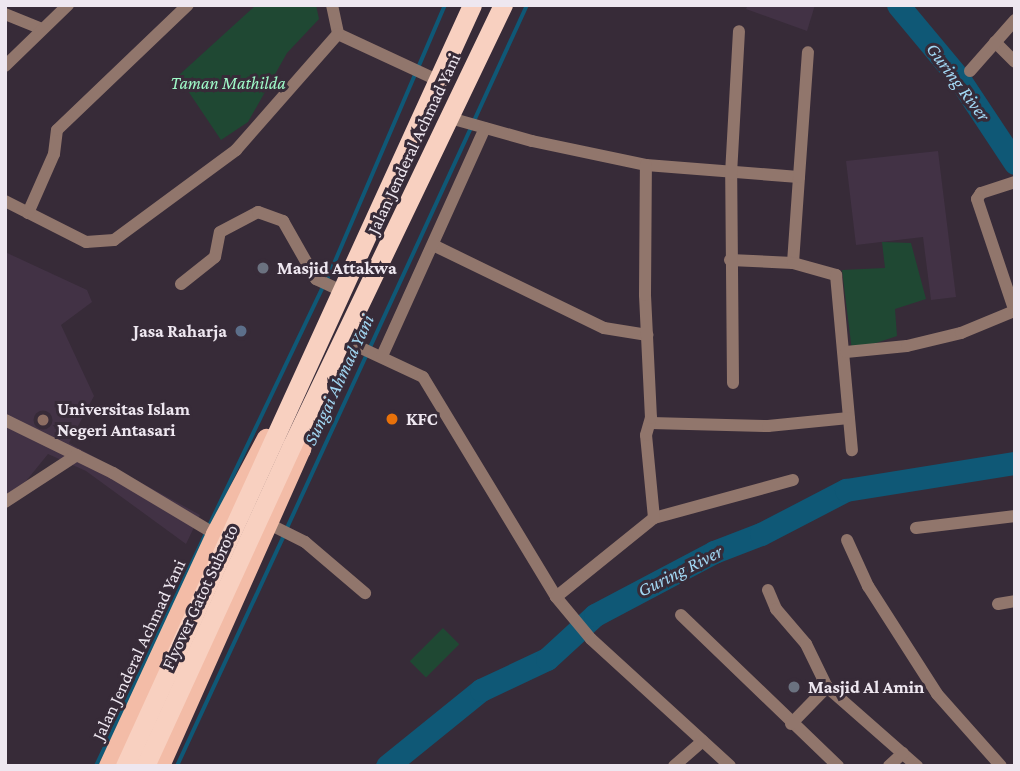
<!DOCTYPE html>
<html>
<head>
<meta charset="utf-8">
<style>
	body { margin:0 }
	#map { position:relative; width:1020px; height:771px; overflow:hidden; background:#372b38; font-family:"Crimson Pro",serif }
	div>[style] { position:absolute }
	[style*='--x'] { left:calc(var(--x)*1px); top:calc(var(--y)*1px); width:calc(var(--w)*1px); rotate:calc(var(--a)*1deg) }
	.built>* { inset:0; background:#423245 }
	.green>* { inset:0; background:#1f4833; transform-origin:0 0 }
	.stream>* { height:3.5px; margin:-1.75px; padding:0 1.75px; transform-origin:1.75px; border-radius:1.75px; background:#0f5876 }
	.river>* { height:23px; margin:-11.5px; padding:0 11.5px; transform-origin:11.5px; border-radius:11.5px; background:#0f5876 }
	.minor>* { height:12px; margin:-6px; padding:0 6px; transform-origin:6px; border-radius:6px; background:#91766c }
	.primary>* { height:18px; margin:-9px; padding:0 9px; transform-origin:9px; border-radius:9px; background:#f3bca7 }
	.trunk>* { height:19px; margin:-9.5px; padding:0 9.5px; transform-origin:9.5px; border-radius:9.5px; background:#f8d0c0 }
	.dots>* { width:19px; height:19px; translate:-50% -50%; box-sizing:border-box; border:4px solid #372b38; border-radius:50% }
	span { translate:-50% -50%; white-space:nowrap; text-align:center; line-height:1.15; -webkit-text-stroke:6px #372b38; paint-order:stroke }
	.park-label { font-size:18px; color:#9ffac8; font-style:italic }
	.street-label { font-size:18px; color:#eee7f0 }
	.poi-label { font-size:18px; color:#eee7f0; font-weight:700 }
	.left { translate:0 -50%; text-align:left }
	.right { translate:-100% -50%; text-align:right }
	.water-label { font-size:19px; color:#a2d7f3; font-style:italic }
	.frame { position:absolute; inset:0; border:7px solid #eee7f0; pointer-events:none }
</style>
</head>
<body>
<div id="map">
	<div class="built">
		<i style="clip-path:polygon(748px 5px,815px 5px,807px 31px,746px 9px)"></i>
		<i style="clip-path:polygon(938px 151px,956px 297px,931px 300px,923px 237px,856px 245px,846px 161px)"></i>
		<i style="clip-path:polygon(5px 252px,87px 290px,92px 302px,61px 325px,94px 396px,69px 443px,200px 515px,186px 544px,86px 471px,48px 454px,5px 507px)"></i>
	</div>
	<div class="green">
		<i style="clip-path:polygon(256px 5px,316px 5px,319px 19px,287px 53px,248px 122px,221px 140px,178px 76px)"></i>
		<i style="clip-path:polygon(882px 242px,911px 243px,926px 299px,895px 309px,897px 336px,852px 351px,842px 270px,885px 268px)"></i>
		<i style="left:443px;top:628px;width:23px;height:47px;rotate:45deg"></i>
	</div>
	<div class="stream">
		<i style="--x:418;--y:68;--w:69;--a:-66.8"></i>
		<i style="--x:474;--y:121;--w:128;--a:-65.4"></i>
		<i style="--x:327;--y:280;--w:223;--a:-66.8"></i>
		<i style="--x:209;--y:526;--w:265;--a:-64.5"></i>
		<i style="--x:287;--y:528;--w:440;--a:-65.3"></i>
		<i style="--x:96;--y:766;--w:258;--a:-64.7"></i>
		<i style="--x:177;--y:766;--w:255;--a:-65.1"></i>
	</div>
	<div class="river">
		<i style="--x:898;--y:5;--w:94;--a:50.2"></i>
		<i style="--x:958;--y:77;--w:103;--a:56.5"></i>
		<i style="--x:387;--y:766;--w:121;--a:-39"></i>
		<i style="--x:481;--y:690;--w:73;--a:-25.2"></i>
		<i style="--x:547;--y:659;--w:65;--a:-42.5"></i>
		<i style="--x:595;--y:615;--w:135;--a:-27.9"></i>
		<i style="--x:714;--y:552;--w:50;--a:-21"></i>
		<i style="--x:761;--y:534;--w:96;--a:-27.4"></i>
		<i style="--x:846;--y:490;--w:171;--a:-9.1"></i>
	</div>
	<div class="minor">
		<i style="--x:332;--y:5;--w:30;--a:78"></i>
		<i style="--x:5;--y:14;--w:40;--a:22"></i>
		<i style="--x:338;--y:34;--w:109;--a:24.9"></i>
		<i style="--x:995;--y:42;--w:28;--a:45"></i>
		<i style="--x:5;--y:66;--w:88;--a:-44.1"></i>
		<i style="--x:970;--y:71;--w:68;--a:-48.6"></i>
		<i style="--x:450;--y:118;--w:85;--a:15.7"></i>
		<i style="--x:532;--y:141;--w:116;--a:11.9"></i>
		<i style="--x:646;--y:165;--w:153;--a:4.5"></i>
		<i style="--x:799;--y:177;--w:86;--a:94"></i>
		<i style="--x:799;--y:177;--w:125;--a:-85.9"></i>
		<i style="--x:1015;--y:182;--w:36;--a:162"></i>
		<i style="--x:981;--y:193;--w:7;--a:124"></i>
		<i style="--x:977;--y:199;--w:119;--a:71.4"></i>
		<i style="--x:5;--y:201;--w:91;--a:26.8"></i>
		<i style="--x:86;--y:242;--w:28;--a:-4"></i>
		<i style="--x:114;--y:240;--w:152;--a:-36.4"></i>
		<i style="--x:236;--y:150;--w:154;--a:-48.7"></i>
		<i style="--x:28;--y:213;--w:64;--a:-66.2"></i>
		<i style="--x:54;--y:154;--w:24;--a:-83"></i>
		<i style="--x:57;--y:130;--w:181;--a:-43.7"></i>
		<i style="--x:433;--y:245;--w:190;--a:25.9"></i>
		<i style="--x:604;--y:328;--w:44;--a:9.2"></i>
		<i style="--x:730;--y:260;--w:63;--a:2.7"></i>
		<i style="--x:793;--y:263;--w:45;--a:15.6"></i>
		<i style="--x:836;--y:275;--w:176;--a:84.8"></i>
		<i style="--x:181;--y:284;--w:43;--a:-38.5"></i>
		<i style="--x:215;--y:257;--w:25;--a:-79"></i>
		<i style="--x:220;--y:232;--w:43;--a:-27.8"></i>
		<i style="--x:258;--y:212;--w:27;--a:20"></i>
		<i style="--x:283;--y:221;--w:67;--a:60.4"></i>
		<i style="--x:316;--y:279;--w:26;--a:25"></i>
		<i style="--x:344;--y:340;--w:87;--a:25.1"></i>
		<i style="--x:423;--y:377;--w:257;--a:58.8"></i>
		<i style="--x:556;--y:597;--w:55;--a:50.2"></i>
		<i style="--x:591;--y:639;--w:188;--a:42.4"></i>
		<i style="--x:846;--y:352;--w:61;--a:-5.6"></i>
		<i style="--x:907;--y:346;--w:56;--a:-13.5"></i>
		<i style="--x:961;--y:333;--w:57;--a:-22.5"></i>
		<i style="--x:382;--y:356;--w:250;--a:-65.7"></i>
		<i style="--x:733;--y:383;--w:209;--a:-90.5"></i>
		<i style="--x:731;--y:174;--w:143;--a:-86.8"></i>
		<i style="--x:5;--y:420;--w:120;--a:26.1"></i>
		<i style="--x:113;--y:473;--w:119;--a:30.9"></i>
		<i style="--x:651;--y:423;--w:117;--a:1.5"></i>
		<i style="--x:768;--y:426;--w:81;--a:-5.6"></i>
		<i style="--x:5;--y:502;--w:86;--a:-33.1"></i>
		<i style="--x:654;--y:518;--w:144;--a:-15.3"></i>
		<i style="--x:269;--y:524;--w:40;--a:26.6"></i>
		<i style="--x:305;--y:542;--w:79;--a:40.4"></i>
		<i style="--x:916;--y:528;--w:100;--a:-6.9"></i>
		<i style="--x:847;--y:540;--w:51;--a:65.5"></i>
		<i style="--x:868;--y:586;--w:128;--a:57.4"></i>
		<i style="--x:937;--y:694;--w:96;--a:48.4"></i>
		<i style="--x:768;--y:590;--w:21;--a:67"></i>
		<i style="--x:776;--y:609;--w:46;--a:49.4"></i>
		<i style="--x:806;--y:644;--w:48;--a:64"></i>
		<i style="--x:827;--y:687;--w:120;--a:41.3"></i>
		<i style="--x:556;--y:597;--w:126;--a:-38.9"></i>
		<i style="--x:654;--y:518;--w:83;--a:-95.5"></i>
		<i style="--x:646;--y:435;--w:18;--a:-74"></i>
		<i style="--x:651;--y:418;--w:123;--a:-92.8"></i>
		<i style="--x:645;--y:295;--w:130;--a:-89.6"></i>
		<i style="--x:998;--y:604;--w:17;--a:-10"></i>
		<i style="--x:681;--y:615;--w:218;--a:43.9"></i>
		<i style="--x:791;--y:724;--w:52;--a:-45.8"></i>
		<i style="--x:674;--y:766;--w:38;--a:-41"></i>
		<i style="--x:889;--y:766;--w:19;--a:-43"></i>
	</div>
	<div class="primary">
		<i style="--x:108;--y:766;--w:255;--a:-65.2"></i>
		<i style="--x:215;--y:534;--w:109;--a:-62"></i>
		<i style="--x:161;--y:766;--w:346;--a:-66"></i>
		<i style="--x:302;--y:450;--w:32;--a:-77"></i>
	</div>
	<div class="trunk">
		<i style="--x:125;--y:766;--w:836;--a:-65.49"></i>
		<i style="--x:145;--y:766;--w:353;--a:-65.4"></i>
		<i style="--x:292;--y:445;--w:488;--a:-64.4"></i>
	</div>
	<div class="dots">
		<i style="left:263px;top:268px;background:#6b7280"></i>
		<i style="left:241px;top:331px;background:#5c6f8a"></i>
		<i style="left:392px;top:419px;background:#e8710a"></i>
		<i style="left:43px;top:420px;background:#8d6e63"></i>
		<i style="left:794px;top:687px;background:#6b7280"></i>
	</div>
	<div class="park-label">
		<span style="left:228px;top:83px">Taman Mathilda</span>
	</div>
	<div class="street-label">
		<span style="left:414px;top:144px;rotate:-65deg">Jalan Jenderal Achmad Yani</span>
		<span style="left:200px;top:597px;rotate:-65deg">Flyover Gatot Subroto</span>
		<span style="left:139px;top:650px;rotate:-65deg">Jalan Jenderal Achmad Yani</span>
	</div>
	<div class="poi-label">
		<span class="left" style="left:277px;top:268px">Masjid Attakwa</span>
		<span class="right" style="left:227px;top:331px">Jasa Raharja</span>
		<span class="left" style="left:57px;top:420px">Universitas Islam<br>Negeri Antasari</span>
		<span class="left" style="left:406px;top:419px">KFC</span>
		<span class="left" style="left:808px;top:687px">Masjid Al Amin</span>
	</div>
	<div class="water-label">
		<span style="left:958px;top:82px;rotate:53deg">Guring River</span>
		<span style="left:339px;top:380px;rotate:-65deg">Sungai Ahmad Yani</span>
		<span style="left:680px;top:571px;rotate:-27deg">Guring River</span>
	</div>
	<div class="frame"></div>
</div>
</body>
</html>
